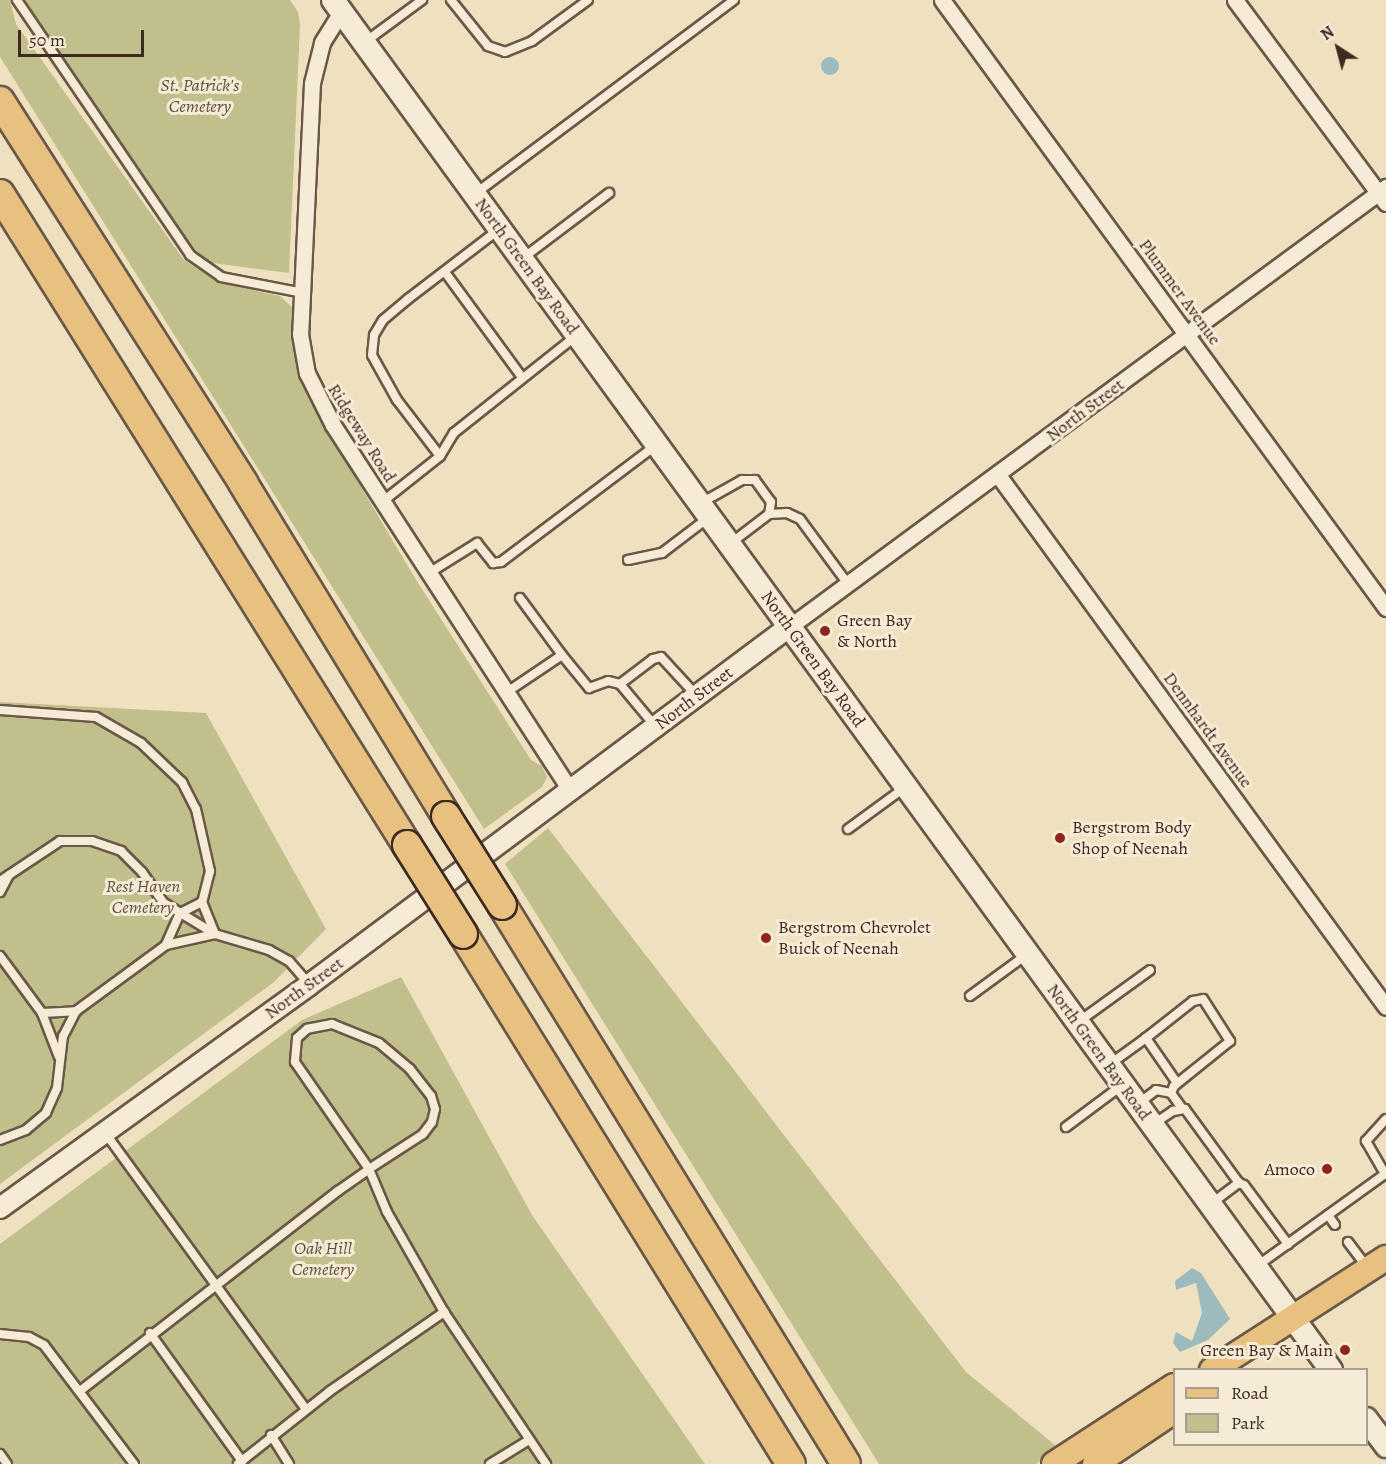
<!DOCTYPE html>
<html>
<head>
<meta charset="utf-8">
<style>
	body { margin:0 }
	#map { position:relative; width:1386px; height:1464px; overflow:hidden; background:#efe0c0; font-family:Alegreya,serif }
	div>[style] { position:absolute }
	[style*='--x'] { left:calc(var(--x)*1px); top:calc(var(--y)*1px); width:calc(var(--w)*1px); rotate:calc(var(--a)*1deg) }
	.green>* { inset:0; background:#c1c08d }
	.water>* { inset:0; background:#9dbbbc }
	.round { border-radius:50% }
	.roads { filter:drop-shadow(2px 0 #6a5848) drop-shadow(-2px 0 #6a5848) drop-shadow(0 2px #6a5848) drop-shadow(0 -2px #6a5848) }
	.service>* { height:8px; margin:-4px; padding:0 4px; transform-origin:4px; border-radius:4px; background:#f5ebd6 }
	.minor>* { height:15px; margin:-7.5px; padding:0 7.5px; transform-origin:7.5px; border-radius:7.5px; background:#f5ebd6 }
	.tertiary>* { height:20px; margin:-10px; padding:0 10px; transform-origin:10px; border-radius:10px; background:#f5ebd6 }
	.secondary>* { height:22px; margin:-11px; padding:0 11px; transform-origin:11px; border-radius:11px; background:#f5ebd6 }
	.primary>* { height:24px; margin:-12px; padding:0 12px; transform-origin:12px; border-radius:12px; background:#e8c080 }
	.motorway>* { height:28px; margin:-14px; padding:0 14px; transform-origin:14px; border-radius:14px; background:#e8c080 }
	.bridges { filter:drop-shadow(2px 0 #3e2a20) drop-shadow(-2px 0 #3e2a20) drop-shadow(0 2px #3e2a20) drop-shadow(0 -2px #3e2a20) }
	.motorway-bridge>* { height:28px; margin:-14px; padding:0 14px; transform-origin:14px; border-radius:14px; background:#e8c080 }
	.dots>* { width:16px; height:16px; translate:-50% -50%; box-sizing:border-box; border:3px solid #f5ebd6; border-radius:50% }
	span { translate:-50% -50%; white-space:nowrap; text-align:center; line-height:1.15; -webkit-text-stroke:6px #f5ebd6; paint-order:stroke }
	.park-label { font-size:18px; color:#5f503b; font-style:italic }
	.street-label { font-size:18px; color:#3e2a20 }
	.poi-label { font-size:18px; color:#3e2a20 }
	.left { translate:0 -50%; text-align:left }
	.right { translate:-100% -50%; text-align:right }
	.legend { position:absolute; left:1173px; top:1368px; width:195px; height:78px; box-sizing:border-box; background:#f5ebd6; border:2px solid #ac9e8d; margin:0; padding:8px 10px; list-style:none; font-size:18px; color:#3e2a20 }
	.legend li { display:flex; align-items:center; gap:12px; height:30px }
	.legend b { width:30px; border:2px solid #ac9e8d }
	.north { position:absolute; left:1308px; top:18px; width:60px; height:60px; -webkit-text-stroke:4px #f5ebd6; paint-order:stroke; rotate:324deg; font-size:16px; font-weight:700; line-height:24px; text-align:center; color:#3e2a20 }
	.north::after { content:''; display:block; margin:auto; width:21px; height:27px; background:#3e2a20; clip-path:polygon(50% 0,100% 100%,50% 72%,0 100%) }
	.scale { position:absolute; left:18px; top:30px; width:126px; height:27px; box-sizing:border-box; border:3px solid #3e2a20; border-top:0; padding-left:8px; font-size:18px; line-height:21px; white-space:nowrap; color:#3e2a20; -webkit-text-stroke:4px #f5ebd6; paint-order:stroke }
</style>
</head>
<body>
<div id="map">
	<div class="green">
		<i style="clip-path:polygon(0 0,10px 0,16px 24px,184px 260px,218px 282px,280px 296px,295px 310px,312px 398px,324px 425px,418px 583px,531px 760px,542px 766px,547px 777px,542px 787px,484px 829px,0 57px)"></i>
		<i style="clip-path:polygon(22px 0,290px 0,298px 12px,300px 25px,289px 273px,205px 262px,196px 255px,30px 19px)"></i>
		<i style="clip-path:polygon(0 702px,206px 713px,326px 929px,274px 982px,0 1184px)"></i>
		<i style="clip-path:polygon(548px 828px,966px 1372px,1060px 1449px,1036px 1464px,879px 1464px,505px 864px)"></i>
		<i style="clip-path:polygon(401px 977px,532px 1215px,705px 1464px,0 1464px,0 1244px,302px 1020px)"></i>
	</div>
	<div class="water">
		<i class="round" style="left:821px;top:57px;width:18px;height:18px"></i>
		<i style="clip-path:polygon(1192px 1268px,1201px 1273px,1230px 1319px,1208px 1340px,1180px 1352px,1173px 1343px,1176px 1332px,1192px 1341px,1202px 1313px,1196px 1283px,1176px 1290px,1175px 1281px)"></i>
	</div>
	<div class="roads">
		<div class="service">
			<i style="--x:17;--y:0;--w:308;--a:55.8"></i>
			<i style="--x:190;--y:255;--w:38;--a:35"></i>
			<i style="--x:221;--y:277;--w:84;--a:11"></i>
			<i style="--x:451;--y:0;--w:59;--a:51.2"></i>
			<i style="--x:488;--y:46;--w:18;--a:19"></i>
			<i style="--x:505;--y:52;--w:29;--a:-22"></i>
			<i style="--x:532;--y:41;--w:69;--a:-36.2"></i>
			<i style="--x:365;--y:42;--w:71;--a:-36.4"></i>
			<i style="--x:476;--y:193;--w:322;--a:-36.8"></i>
			<i style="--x:523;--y:258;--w:108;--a:-37.1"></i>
			<i style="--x:445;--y:272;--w:129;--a:53.8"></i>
			<i style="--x:440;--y:456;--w:71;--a:-127.5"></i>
			<i style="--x:397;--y:400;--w:51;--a:-119.1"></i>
			<i style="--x:372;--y:355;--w:20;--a:-84"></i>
			<i style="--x:374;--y:335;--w:17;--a:-59"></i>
			<i style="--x:383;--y:320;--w:33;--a:-40"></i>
			<i style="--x:408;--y:299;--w:112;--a:-37.4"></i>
			<i style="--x:382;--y:502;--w:74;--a:-38.4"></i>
			<i style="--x:440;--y:456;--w:27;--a:-59"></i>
			<i style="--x:454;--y:433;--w:156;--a:-38.5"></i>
			<i style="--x:701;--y:503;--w:47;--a:-29.3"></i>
			<i style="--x:742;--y:480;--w:13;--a:0"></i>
			<i style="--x:755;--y:480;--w:27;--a:54"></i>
			<i style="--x:771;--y:502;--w:12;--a:99"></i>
			<i style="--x:769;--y:514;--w:48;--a:142.7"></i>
			<i style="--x:769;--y:514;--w:18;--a:-3"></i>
			<i style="--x:787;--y:513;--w:14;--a:25"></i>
			<i style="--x:800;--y:519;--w:81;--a:53.6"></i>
			<i style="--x:628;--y:560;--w:35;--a:-12"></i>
			<i style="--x:662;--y:553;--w:58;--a:-37.3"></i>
			<i style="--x:429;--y:573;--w:57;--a:-32"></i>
			<i style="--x:477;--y:543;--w:26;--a:51"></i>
			<i style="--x:493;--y:563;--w:8;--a:-7"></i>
			<i style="--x:501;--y:562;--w:194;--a:-37"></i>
			<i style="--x:520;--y:598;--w:71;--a:53.6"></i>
			<i style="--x:620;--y:684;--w:41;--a:-37.1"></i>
			<i style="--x:653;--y:659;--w:8;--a:-14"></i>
			<i style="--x:661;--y:657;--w:52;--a:47.4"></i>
			<i style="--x:507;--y:692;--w:66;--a:-33.9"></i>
			<i style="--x:562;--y:655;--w:43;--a:50.7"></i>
			<i style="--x:589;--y:688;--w:20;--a:-20"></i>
			<i style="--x:608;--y:681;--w:12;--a:14"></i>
			<i style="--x:620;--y:684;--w:55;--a:50.2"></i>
			<i style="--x:0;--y:710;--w:96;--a:4.2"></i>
			<i style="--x:96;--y:717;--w:52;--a:30"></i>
			<i style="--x:141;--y:743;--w:57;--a:43.6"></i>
			<i style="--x:182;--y:782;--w:30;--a:63"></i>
			<i style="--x:196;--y:809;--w:64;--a:77.3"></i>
			<i style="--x:210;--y:871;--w:32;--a:104"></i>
			<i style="--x:202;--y:902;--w:25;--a:153"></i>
			<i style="--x:180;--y:913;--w:35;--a:114"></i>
			<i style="--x:166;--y:945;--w:112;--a:143.7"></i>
			<i style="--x:76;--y:1011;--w:28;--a:117"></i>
			<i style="--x:63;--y:1036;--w:52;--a:96.6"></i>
			<i style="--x:57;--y:1088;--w:27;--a:114"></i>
			<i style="--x:46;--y:1113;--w:26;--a:140"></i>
			<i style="--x:26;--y:1130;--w:28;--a:159"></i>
			<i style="--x:848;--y:829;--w:69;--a:-36.2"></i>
			<i style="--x:0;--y:881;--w:72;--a:-33.7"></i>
			<i style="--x:60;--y:841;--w:32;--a:0"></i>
			<i style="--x:92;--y:841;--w:31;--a:19"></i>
			<i style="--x:121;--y:851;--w:30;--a:45"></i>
			<i style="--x:142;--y:872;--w:38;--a:55"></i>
			<i style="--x:164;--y:903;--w:60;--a:31.3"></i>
			<i style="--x:215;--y:934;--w:56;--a:16.5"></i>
			<i style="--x:269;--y:950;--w:23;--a:29"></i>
			<i style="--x:289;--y:961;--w:29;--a:49"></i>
			<i style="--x:0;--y:892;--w:19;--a:-62"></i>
			<i style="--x:166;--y:945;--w:50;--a:-12.7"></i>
			<i style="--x:215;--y:934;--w:35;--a:-112"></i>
			<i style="--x:0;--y:956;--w:71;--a:53.6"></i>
			<i style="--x:42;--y:1013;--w:47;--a:68.9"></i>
			<i style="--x:970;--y:996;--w:69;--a:-36.2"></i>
			<i style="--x:42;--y:1013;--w:34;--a:-3"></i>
			<i style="--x:1081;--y:1020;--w:85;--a:-35.9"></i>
			<i style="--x:1110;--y:1064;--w:44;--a:-35.8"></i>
			<i style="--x:1177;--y:1083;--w:55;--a:-124.6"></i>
			<i style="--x:1146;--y:1038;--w:60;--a:-38.2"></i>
			<i style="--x:1193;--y:1001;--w:10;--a:-11"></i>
			<i style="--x:1203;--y:999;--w:50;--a:57.3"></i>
			<i style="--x:1230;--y:1041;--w:72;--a:141.2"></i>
			<i style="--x:1174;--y:1086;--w:8;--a:113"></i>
			<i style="--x:1171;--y:1093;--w:19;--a:54"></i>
			<i style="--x:1139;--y:1103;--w:21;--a:-37"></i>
			<i style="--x:1156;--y:1090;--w:15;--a:11"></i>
			<i style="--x:1386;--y:1119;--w:30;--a:132"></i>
			<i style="--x:1366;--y:1141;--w:39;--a:60"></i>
			<i style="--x:1155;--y:1123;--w:22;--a:-34"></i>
			<i style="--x:1173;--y:1111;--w:12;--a:-9"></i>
			<i style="--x:1185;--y:1109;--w:92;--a:53.9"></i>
			<i style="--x:1066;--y:1127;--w:69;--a:-36.7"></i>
			<i style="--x:106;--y:1134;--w:340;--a:54"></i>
			<i style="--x:1212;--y:1203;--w:34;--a:-37"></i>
			<i style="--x:1239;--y:1183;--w:5;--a:22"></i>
			<i style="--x:1244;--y:1185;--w:74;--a:53.3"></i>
			<i style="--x:1328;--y:1215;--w:12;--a:55"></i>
			<i style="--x:1348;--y:1242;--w:30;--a:53"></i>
			<i style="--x:1257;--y:1266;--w:158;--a:-35.7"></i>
			<i style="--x:150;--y:1333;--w:158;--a:54.3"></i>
			<i style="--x:0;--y:1334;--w:29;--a:6"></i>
			<i style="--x:29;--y:1337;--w:17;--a:28"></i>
			<i style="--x:44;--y:1345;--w:149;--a:52.9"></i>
			<i style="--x:80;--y:1391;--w:326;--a:-37.8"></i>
			<i style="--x:338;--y:1191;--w:38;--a:-35"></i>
			<i style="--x:369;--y:1169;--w:64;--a:-32.9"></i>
			<i style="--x:423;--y:1134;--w:15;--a:-53"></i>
			<i style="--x:432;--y:1122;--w:13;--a:-77"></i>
			<i style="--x:435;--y:1109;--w:14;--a:-107"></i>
			<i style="--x:431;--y:1096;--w:34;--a:-128"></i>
			<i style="--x:410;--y:1069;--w:40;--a:-140"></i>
			<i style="--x:379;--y:1043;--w:51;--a:-158"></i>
			<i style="--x:332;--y:1024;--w:25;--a:169"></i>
			<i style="--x:307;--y:1029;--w:13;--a:138"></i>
			<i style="--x:297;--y:1038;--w:24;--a:95"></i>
			<i style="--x:295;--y:1062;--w:130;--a:55.3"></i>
			<i style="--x:369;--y:1169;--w:47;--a:67.3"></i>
			<i style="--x:387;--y:1212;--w:115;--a:60.3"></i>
			<i style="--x:444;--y:1312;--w:183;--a:56.1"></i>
			<i style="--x:271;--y:1435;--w:34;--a:58"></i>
			<i style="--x:0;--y:1454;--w:12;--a:55"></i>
			<i style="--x:238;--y:1464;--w:117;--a:-38.4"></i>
			<i style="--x:330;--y:1391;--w:139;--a:-34.7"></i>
			<i style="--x:490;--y:1464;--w:46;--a:-31.6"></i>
		</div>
		<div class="minor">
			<i style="--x:942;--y:0;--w:753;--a:53.86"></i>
			<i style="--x:1235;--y:0;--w:253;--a:53.4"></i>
			<i style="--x:341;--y:12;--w:36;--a:122"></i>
			<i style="--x:322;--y:43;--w:41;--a:104"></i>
			<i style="--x:312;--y:83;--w:251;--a:92.7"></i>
			<i style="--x:300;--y:334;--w:40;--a:80"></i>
			<i style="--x:307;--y:373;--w:58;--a:63.4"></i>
			<i style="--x:333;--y:425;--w:437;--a:57"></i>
			<i style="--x:998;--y:475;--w:658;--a:53.9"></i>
			<i style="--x:789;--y:627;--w:742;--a:-36.39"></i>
		</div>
		<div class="tertiary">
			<i style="--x:0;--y:1208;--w:381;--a:-35.8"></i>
			<i style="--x:309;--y:985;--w:599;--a:-36.72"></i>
		</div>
		<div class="secondary">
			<i style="--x:333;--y:0;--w:1695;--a:53.93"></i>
			<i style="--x:1366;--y:1419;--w:34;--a:53"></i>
		</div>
		<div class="primary">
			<i style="--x:1212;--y:1370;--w:207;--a:-32.8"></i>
			<i style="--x:1054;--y:1464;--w:143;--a:-33"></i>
			<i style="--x:1095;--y:1464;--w:95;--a:-33.9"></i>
		</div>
		<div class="motorway">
			<i style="--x:0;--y:101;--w:453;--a:57.5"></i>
			<i style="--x:243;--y:483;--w:390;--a:58.6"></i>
			<i style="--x:0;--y:194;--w:768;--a:57.99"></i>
			<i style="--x:502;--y:905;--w:656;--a:58.39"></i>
			<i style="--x:463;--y:934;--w:623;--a:58.25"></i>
		</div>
	</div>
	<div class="bridges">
		<div class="motorway-bridge">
			<i style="--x:446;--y:816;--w:105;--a:57.8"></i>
			<i style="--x:407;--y:845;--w:105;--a:57.8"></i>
		</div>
	</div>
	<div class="dots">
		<i style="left:825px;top:631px;background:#8f2418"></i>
		<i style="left:1060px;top:838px;background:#8f2418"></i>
		<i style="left:766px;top:938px;background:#8f2418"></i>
		<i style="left:1327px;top:1169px;background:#8f2418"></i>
		<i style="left:1345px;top:1350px;background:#8f2418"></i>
	</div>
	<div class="park-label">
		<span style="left:200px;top:96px">St. Patrick's<br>Cemetery</span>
		<span style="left:143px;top:897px">Rest Haven<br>Cemetery</span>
		<span style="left:323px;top:1259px">Oak Hill<br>Cemetery</span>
	</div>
	<div class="street-label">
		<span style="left:527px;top:266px;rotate:54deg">North Green Bay Road</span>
		<span style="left:1180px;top:292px;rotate:54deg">Plummer Avenue</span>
		<span style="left:1085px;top:410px;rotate:-37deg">North Street</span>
		<span style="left:362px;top:433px;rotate:58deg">Ridgeway Road</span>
		<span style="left:813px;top:659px;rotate:54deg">North Green Bay Road</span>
		<span style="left:694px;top:698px;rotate:-37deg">North Street</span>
		<span style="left:1208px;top:730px;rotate:54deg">Dennhardt Avenue</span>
		<span style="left:304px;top:988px;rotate:-36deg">North Street</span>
		<span style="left:1099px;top:1052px;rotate:54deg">North Green Bay Road</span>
	</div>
	<div class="poi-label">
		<span class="left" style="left:837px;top:631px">Green Bay<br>&amp; North</span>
		<span class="left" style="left:1072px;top:838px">Bergstrom Body<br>Shop of Neenah</span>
		<span class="left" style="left:778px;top:938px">Bergstrom Chevrolet<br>Buick of Neenah</span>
		<span class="right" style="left:1315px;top:1169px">Amoco</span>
		<span class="right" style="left:1333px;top:1350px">Green Bay &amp; Main</span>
	</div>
	<ul class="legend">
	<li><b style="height:8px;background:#e8c080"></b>Road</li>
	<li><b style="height:16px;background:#c1c08d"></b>Park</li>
	</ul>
	<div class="north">N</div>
	<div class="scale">50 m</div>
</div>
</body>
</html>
